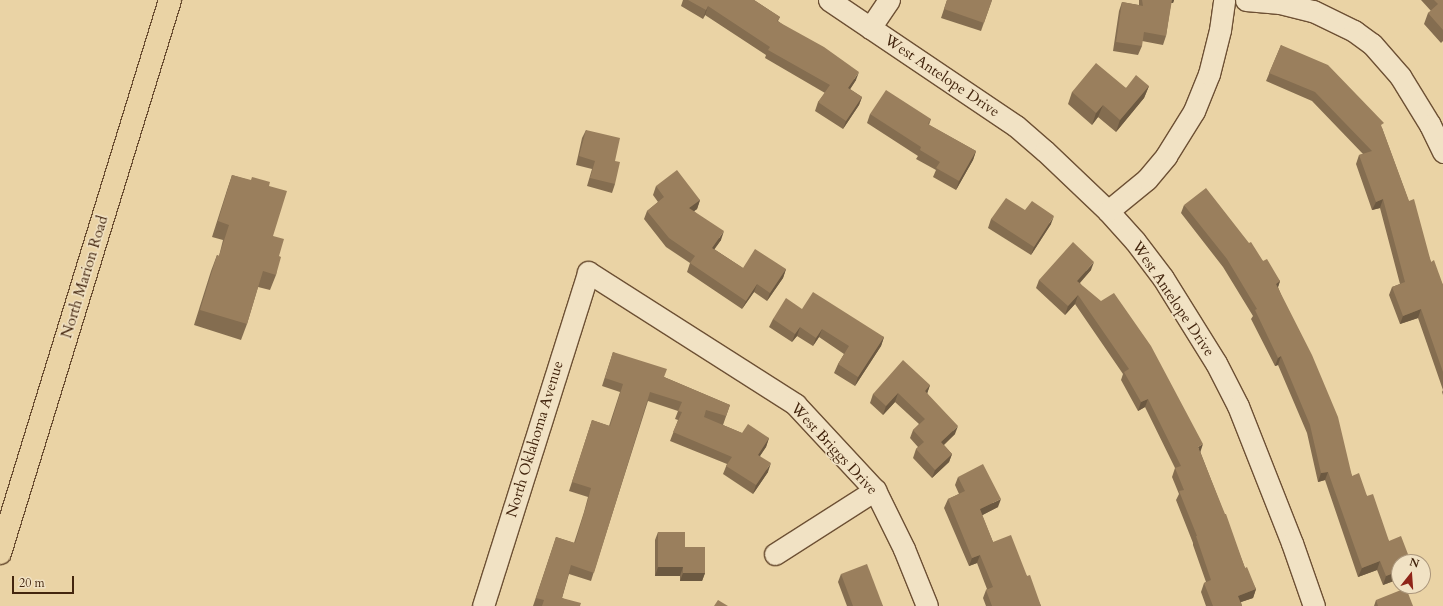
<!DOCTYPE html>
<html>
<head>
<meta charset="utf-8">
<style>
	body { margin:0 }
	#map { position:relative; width:1443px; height:606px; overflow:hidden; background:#ead3a5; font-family:Cardo,serif }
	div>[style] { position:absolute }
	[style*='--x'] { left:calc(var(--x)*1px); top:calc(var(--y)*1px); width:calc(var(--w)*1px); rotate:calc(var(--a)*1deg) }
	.roads { filter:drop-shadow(1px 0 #6d5034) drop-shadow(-1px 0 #6d5034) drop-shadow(0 1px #6d5034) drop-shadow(0 -1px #6d5034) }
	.minor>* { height:21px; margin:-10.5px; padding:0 10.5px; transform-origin:10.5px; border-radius:10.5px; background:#f1e2c4 }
	.major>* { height:22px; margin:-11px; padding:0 11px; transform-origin:11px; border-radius:11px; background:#ead3a5 }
	.wall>* { inset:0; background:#846d50 }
	.shaded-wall>* { inset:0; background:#6c5941 }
	.building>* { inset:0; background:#9a7f5d }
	span { translate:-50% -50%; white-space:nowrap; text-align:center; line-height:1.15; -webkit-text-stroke:3px #f1e2c4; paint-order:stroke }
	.street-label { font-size:15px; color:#43250e }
	.north { position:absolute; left:1391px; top:554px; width:40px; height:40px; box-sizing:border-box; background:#f1e2c4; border:1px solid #ab967b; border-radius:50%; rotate:17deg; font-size:11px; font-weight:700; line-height:16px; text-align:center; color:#43250e }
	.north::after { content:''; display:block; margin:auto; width:14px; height:18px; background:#8f2418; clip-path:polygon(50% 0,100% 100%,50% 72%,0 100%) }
	.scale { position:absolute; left:12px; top:576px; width:62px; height:18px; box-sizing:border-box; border:2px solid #43250e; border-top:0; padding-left:5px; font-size:12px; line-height:14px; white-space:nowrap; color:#43250e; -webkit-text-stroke:3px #f1e2c4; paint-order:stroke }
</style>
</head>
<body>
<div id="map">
	<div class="roads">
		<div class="minor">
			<i style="--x:829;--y:0;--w:225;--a:34"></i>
			<i style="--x:1016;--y:126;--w:38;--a:41"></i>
			<i style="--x:1045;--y:151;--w:87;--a:43.6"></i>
			<i style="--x:1108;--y:211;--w:40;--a:48"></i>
			<i style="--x:1135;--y:241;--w:46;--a:52.9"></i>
			<i style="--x:1163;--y:278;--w:100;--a:58.1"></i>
			<i style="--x:1216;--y:363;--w:48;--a:62.9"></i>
			<i style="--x:1238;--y:406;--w:147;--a:68.5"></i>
			<i style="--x:1292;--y:543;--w:67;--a:70.8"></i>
			<i style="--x:1246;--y:0;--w:34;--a:5"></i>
			<i style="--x:1280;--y:3;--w:34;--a:14"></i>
			<i style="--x:1313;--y:11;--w:46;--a:26"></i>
			<i style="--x:1354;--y:31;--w:22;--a:36"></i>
			<i style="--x:1372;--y:44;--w:43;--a:48.8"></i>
			<i style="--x:1400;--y:76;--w:57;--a:58.5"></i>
			<i style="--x:1430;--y:125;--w:30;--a:64"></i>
			<i style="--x:870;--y:28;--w:34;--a:-56"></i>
			<i style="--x:1108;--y:211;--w:50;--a:-39.4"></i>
			<i style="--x:1147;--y:179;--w:30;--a:-50"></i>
			<i style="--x:1166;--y:156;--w:53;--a:-58.1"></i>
			<i style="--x:1194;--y:111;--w:40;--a:-68"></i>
			<i style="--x:1209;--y:74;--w:45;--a:-76"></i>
			<i style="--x:1220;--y:30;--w:30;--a:-82"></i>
			<i style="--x:775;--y:554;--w:119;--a:-32.6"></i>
			<i style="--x:483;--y:606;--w:350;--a:-72.5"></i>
			<i style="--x:588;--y:272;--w:246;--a:32.5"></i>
			<i style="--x:795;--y:404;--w:117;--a:47.1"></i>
			<i style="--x:875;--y:490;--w:66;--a:63.8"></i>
			<i style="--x:904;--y:549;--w:61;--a:68"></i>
		</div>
		<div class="major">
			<i style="--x:0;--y:553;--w:579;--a:-72.91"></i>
		</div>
	</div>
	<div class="wall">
		<i style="clip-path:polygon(683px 0,754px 0,780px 17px,778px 21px,856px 80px,850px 89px,862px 97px,859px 105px,843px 129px,815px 111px,818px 102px,825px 93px,765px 58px,766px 55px,705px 15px,703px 19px,681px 6px)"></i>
		<i style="clip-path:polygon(947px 0,992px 0,981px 31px,941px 18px)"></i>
		<i style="clip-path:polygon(1139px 0,1174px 0,1173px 3px,1171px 3px,1166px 36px,1163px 45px,1142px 41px,1142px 46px,1138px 55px,1113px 51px,1119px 11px,1122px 2px,1139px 5px)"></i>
		<i style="clip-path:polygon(1421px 0,1443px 0,1443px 41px,1441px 43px,1424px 24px,1428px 13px,1431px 11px)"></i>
		<i style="clip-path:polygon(1281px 45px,1382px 128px,1431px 262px,1443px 285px,1443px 395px,1442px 392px,1443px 390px,1418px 318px,1400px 324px,1389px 295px,1392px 287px,1400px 284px,1380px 208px,1372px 210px,1356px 164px,1359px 155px,1363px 154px,1312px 101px,1266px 81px)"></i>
		<i style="clip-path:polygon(1149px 86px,1144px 98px,1116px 132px,1098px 117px,1092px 125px,1068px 104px,1072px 92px)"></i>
		<i style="clip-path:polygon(870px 114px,931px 119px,929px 125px,976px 151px,973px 160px,956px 190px,933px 177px,936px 170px,916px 159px,918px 156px,867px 123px)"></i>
		<i style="clip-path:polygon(586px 130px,615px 161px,615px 184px,612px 193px,587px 186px,592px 169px,576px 165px,582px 138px)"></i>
		<i style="clip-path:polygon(232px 175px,269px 186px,273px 236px,279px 256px,276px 275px,270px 290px,258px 287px,247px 324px,241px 340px,194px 325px,211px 271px,217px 255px,219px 256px,223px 240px,212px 237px,227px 190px)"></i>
		<i style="clip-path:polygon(656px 186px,700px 200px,697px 209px,694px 211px,721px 240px,714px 249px,743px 268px,786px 269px,783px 278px,767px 301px,754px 292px,742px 309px,687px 272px,690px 263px,666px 247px,644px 219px,647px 211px,658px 202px,653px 195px)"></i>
		<i style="clip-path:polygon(1184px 205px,1263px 261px,1280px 281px,1278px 287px,1352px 476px,1367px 496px,1399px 562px,1399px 579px,1383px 585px,1377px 570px,1358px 577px,1325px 480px,1318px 482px,1307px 433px,1278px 365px,1275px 366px,1251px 319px,1253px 316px,1223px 267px,1181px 213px)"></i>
		<i style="clip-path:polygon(1025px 210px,1051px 224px,1031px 255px,988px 228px,991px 219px)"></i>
		<i style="clip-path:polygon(1091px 270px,1080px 283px,1200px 451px,1245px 568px,1256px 589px,1253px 598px,1241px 602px,1242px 606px,1206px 606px,1201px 592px,1204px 583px,1206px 582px,1193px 545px,1193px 543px,1176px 500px,1179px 494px,1172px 477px,1175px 468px,1145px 407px,1138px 411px,1121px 380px,1123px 374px,1075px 304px,1065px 315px,1036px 288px,1039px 280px)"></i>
		<i style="clip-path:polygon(802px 309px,884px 337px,881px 346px,855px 386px,834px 373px,838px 364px,844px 354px,819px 337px,813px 346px,797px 336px,792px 342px,769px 327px,773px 319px)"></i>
		<i style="clip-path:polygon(613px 352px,664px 377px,730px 405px,723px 425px,742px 433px,769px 438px,766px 447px,760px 456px,768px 472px,753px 494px,723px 474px,727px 464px,670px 441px,678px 420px,675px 419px,678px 411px,648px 401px,591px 581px,569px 574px,562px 598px,580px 606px,533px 606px,556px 537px,574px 543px,584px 512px,588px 497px,569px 491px,592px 420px,609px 426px,620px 392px,602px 386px)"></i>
		<i style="clip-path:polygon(930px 385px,927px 393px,955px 434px,944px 445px,952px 454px,949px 462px,932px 478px,913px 458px,916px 449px,918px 447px,910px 438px,913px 430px,919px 424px,895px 402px,883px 415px,870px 403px,873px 394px)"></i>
		<i style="clip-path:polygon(958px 477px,998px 507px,982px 515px,993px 542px,1027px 576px,1041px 606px,986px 606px,983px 598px,986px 590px,987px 589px,977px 563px,969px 566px,944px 508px,948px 499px,959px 494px,955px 485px)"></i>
		<i style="clip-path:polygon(658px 532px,685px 547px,705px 573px,702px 581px,680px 581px,680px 576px,655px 576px,655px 540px)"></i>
		<i style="clip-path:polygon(841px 574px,883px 606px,847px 606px,838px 582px)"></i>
		<i style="clip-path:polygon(1376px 600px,1413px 606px,1374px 606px)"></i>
	</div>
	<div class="shaded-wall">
		<i style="clip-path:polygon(1171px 0,1174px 0,1173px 3px,1170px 3px)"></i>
		<i style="clip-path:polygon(708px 6px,705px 15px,703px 19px,706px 10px)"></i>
		<i style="clip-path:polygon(859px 72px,856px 80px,845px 97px,848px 88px)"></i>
		<i style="clip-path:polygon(1149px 86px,1144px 98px,1116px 132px,1120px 120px)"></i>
		<i style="clip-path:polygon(862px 97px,859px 105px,843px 129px,846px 121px)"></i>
		<i style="clip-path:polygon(1103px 105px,1098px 117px,1092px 125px,1096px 113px)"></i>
		<i style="clip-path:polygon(976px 151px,973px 160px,956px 190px,959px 181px)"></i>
		<i style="clip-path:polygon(1383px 199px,1380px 208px,1372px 210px,1376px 202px)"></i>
		<i style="clip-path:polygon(700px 200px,697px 209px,686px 217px,689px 208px)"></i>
		<i style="clip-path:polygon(1054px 216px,1051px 224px,1031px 255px,1034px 247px)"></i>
		<i style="clip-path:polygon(724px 231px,721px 240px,709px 257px,712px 248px)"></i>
		<i style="clip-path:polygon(1094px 262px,1091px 270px,1074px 289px,1077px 281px)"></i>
		<i style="clip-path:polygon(786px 269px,783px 278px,767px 301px,770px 293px)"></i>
		<i style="clip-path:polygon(1280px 281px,1277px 290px,1276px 284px)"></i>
		<i style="clip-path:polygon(757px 284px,754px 292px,742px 309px,746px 301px)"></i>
		<i style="clip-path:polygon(1078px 295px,1075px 304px,1065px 315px,1068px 306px)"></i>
		<i style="clip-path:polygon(1421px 309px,1418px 318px,1400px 324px,1403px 316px)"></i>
		<i style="clip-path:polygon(800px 327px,797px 336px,792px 342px,795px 334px)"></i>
		<i style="clip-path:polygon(822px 329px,819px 337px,813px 346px,816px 338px)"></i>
		<i style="clip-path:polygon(884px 337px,881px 346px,855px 386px,858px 377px)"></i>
		<i style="clip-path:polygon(1281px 356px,1278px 365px,1275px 366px,1278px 358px)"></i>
		<i style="clip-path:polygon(930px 385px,927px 394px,925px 391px)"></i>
		<i style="clip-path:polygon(898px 393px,895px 402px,883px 415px,886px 406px)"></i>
		<i style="clip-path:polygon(1148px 399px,1145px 407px,1138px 411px,1141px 402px)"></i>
		<i style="clip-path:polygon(958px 426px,955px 434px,938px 450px,941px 442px)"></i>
		<i style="clip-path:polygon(769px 438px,766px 447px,755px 463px,758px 455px)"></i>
		<i style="clip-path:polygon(1203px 444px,1200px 453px,1198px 447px)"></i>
		<i style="clip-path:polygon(952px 454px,949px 462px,932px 478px,935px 470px)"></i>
		<i style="clip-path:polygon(771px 463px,768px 472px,753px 494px,756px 485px)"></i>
		<i style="clip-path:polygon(1328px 472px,1325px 480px,1318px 482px,1321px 473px)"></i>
		<i style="clip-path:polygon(1001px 499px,998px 507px,977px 518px,980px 509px)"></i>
		<i style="clip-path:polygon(980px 555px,977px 563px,969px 566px,972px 558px)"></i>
		<i style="clip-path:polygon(1380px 561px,1377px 570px,1358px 577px,1362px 568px)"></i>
		<i style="clip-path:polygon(658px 567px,683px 567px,680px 576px,655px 576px)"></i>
		<i style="clip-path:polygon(1399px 571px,1399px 579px,1383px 585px,1386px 576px)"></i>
		<i style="clip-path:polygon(683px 573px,705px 573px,702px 581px,680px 581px)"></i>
		<i style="clip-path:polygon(1256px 589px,1253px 598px,1235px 604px,1238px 596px)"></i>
	</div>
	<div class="building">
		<i style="clip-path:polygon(688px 0,754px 0,780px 17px,777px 21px,824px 47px,859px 72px,848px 88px,862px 97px,846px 121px,818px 102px,830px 85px,768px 50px,770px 47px,708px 6px,706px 10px)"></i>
		<i style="clip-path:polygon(947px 0,992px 0,984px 23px,944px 9px)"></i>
		<i style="clip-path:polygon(1142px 0,1172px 0,1166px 36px,1144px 32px,1142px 46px,1116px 42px,1122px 2px,1143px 6px)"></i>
		<i style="clip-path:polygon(1434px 0,1443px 0,1443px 30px,1428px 13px,1438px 4px)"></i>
		<i style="clip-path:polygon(1281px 45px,1328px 65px,1384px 123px,1381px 125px,1409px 201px,1414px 199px,1431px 262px,1434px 260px,1443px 285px,1443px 372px,1421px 309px,1403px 316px,1392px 287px,1405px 282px,1383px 199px,1376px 202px,1359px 155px,1372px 151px,1315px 92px,1269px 73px)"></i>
		<i style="clip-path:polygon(1096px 63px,1126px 88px,1136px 75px,1149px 86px,1120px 120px,1103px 105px,1096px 113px,1072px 92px)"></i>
		<i style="clip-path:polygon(886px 90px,931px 119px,928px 124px,976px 151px,959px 181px,936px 168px,940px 162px,920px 150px,921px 147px,870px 114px)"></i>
		<i style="clip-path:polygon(586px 130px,620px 138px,615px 161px,620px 162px,615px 184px,590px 178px,595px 161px,579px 156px)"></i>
		<i style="clip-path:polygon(677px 170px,700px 200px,689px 208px,724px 231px,712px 248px,743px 268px,755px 249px,786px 269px,770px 293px,757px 284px,746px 301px,690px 263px,695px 256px,669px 238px,647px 211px,664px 197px,656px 186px)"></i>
		<i style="clip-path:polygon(232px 175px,251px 180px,252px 177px,270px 182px,269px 186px,287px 191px,273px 236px,284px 239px,279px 256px,281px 257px,276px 275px,263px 271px,247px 324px,200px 310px,217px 255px,219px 256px,229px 225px,218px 221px)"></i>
		<i style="clip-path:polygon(1206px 188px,1249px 243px,1251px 242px,1263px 261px,1267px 259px,1280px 281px,1276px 284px,1312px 355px,1338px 417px,1352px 476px,1359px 473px,1367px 496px,1373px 494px,1389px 541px,1401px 536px,1411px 562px,1399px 562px,1399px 571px,1386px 576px,1380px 561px,1362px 568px,1328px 472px,1321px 473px,1310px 425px,1281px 356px,1278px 358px,1255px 310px,1257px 309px,1227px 259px,1184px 205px)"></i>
		<i style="clip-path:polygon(1006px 198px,1025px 210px,1032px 201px,1054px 216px,1034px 247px,991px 219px)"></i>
		<i style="clip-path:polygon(1073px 242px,1094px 262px,1077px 281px,1101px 301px,1114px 293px,1151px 346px,1203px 444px,1198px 447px,1225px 514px,1226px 514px,1245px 568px,1247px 567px,1256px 589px,1238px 596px,1242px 606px,1213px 606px,1204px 583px,1211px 580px,1196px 536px,1197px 536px,1179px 491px,1184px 490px,1175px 468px,1181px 466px,1148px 399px,1141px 402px,1124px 372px,1129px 369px,1078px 295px,1068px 306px,1039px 280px)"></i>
		<i style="clip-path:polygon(813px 292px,884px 337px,858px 377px,838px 364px,849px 346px,822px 329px,816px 338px,800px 327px,795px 334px,773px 319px,786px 298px,802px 309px)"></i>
		<i style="clip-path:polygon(613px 352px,667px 369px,664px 377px,730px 405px,726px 416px,706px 410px,704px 417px,742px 433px,748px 424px,769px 438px,758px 455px,771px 463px,756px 485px,726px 466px,732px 457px,673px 432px,682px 412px,678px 411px,682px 402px,650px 392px,594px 573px,571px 565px,562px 598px,581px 603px,580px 606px,542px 606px,544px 600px,536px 598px,556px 537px,575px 543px,587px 503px,591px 488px,572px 482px,592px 420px,610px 426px,623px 384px,605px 378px)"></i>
		<i style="clip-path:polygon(903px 360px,930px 385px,925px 391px,958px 426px,941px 442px,952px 454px,935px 470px,916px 449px,924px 442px,913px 430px,925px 419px,898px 393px,886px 406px,873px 394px)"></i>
		<i style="clip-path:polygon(983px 464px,1001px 499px,980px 509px,993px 542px,1011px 535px,1027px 576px,1030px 575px,1041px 606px,992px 606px,986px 590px,993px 587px,980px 555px,972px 558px,948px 499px,965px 491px,958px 477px)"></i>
		<i style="clip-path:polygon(658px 532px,685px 532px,685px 547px,705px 547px,705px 573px,683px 573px,683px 567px,658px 567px)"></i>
		<i style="clip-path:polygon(867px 564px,883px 606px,853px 606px,841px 574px)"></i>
		<i style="clip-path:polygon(1406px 588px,1413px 606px,1378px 606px,1376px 600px)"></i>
		<i style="clip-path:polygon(718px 600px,728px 606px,714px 606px)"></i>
	</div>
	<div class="street-label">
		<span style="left:942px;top:76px;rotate:34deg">West Antelope Drive</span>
		<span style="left:85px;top:277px;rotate:-73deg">North Marion Road</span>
		<span style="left:1173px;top:299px;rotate:56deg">West Antelope Drive</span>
		<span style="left:535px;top:439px;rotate:-73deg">North Oklahoma Avenue</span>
		<span style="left:834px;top:449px;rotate:47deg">West Briggs Drive</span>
	</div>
	<div class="north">N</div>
	<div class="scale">20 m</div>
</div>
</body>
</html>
